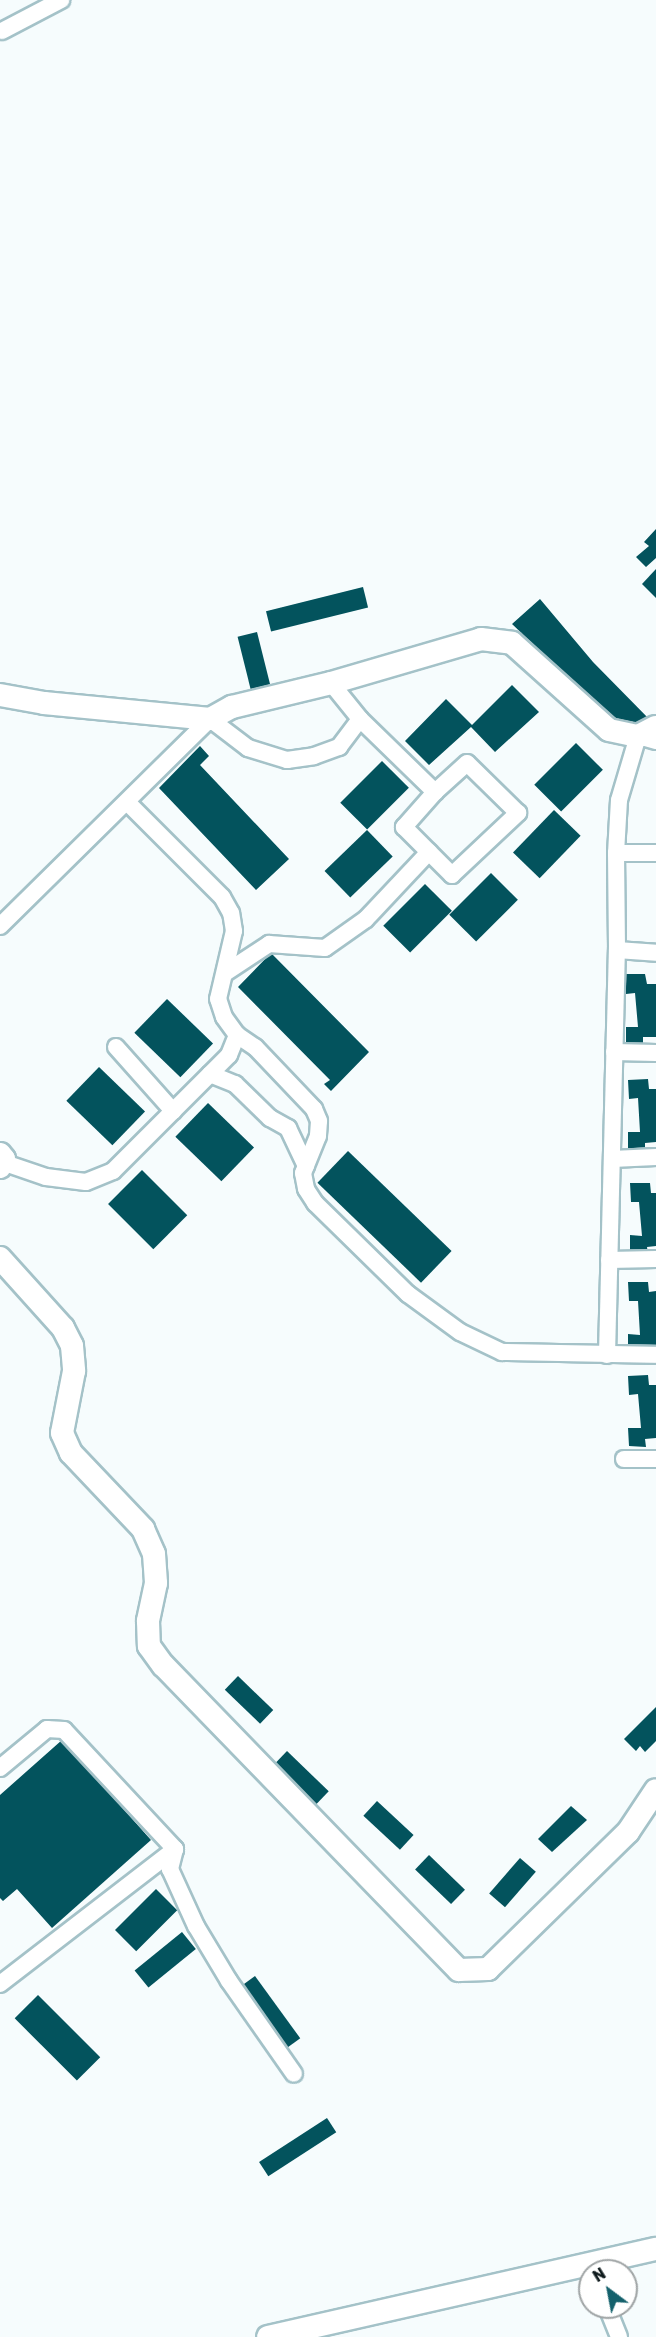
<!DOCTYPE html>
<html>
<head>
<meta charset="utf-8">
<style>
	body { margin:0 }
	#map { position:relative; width:656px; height:2337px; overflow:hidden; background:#f6fcfd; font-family:Rubik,sans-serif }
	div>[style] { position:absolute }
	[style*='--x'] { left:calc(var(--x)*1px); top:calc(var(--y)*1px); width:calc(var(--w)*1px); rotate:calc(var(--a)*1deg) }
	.building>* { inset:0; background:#03535d; transform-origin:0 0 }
	.roads { filter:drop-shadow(2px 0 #a4c2c8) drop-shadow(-2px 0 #a4c2c8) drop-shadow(0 2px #a4c2c8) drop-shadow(0 -2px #a4c2c8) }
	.street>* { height:16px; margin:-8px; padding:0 8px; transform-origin:8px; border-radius:8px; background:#fff }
	.secondary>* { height:22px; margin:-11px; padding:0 11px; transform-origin:11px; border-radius:11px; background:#fff }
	span { translate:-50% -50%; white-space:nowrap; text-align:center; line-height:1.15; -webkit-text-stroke:6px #fff; paint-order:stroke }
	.north { position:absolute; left:578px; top:2259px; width:60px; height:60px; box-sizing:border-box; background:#fff; border:2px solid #9fa4a5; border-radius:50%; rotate:328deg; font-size:16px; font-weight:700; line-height:24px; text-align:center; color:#0f1b1d }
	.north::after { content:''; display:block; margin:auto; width:21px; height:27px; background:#14616c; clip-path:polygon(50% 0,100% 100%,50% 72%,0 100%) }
</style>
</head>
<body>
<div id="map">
	<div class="building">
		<i style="clip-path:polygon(656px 529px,656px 558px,646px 567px,636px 557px,649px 546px,644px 542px)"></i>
		<i style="clip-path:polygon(656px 569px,656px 598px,642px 584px)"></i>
		<i style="left:363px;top:587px;width:21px;height:100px;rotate:76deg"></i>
		<i style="clip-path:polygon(540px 599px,593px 662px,652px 722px,617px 724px,512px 624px)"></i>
		<i style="left:257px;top:632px;width:56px;height:20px;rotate:76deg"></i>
		<i style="clip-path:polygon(512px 685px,539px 712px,495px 752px,471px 727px,429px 765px,405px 741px,446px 699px,472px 725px)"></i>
		<i style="left:576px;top:743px;width:38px;height:59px;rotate:45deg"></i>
		<i style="clip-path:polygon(200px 746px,209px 756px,200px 765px,289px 859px,256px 890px,159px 788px)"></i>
		<i style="left:382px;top:761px;width:38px;height:59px;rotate:45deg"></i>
		<i style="left:554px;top:810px;width:37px;height:59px;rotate:44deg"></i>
		<i style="left:367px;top:830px;width:37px;height:59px;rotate:46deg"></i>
		<i style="left:491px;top:873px;width:38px;height:59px;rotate:45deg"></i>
		<i style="left:425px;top:884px;width:38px;height:59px;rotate:45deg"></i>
		<i style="clip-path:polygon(271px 953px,369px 1052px,331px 1091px,324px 1084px,330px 1080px,238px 987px)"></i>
		<i style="clip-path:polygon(626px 974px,645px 974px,647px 984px,656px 984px,656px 1037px,643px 1037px,643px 1045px,626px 1045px,626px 1027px,638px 1027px,635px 993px,626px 994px)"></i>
		<i style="left:167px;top:999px;width:64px;height:47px;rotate:44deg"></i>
		<i style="left:99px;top:1067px;width:64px;height:47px;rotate:44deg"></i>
		<i style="clip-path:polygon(648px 1079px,649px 1089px,656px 1089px,656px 1142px,645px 1143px,645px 1151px,628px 1150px,628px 1132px,640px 1132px,638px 1098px,629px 1099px,628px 1080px)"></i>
		<i style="left:208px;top:1103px;width:64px;height:47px;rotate:44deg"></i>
		<i style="left:348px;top:1151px;width:144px;height:44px;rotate:44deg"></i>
		<i style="left:142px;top:1170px;width:64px;height:48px;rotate:45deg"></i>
		<i style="clip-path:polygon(630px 1183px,650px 1183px,651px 1193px,656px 1193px,656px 1246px,647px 1247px,648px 1254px,630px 1254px,630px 1235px,642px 1236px,639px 1202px,631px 1202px)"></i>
		<i style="clip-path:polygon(628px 1282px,648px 1282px,649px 1292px,656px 1291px,656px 1345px,645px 1345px,646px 1353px,628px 1352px,628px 1334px,640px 1335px,638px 1301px,629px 1301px)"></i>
		<i style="clip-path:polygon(648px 1375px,649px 1385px,656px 1385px,656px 1438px,645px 1439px,646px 1447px,629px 1446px,628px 1428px,641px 1428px,638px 1394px,629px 1395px,628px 1376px)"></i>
		<i style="left:238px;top:1676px;width:49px;height:19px;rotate:44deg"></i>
		<i style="clip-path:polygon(656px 1707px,656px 1741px,645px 1752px,640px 1746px,636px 1751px,624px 1739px)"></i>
		<i style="clip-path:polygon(62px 1740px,151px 1840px,52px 1928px,17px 1889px,3px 1901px,0 1898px,0 1795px)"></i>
		<i style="left:287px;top:1751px;width:58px;height:20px;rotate:44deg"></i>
		<i style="left:377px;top:1801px;width:50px;height:20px;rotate:43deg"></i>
		<i style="clip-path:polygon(571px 1806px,587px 1820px,552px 1852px,538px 1839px)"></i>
		<i style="left:429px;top:1855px;width:50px;height:20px;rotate:44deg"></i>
		<i style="left:520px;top:1858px;width:21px;height:47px;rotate:41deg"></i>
		<i style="left:156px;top:1889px;width:30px;height:58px;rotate:45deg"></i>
		<i style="left:182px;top:1932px;width:22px;height:61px;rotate:51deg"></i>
		<i style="left:255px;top:1976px;width:77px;height:17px;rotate:54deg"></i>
		<i style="left:38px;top:1995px;width:88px;height:33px;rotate:45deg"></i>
		<i style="left:327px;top:2118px;width:17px;height:81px;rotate:57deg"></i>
	</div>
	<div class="roads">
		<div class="street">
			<i style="--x:2;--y:31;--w:67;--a:-27.7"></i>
			<i style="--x:331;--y:683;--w:46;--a:51.1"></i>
			<i style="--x:360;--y:719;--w:105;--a:44.2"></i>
			<i style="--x:435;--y:792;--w:47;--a:131.5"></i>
			<i style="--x:404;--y:827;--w:68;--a:45"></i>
			<i style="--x:452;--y:875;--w:91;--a:-43.2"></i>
			<i style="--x:518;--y:813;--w:71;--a:-135.6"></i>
			<i style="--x:467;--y:763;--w:43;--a:137.8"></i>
			<i style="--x:656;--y:741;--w:19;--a:-164"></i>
			<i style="--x:638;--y:736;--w:67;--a:106.5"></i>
			<i style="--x:619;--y:800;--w:53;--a:93.2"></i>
			<i style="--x:616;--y:853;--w:97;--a:89.4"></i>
			<i style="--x:617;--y:950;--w:39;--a:4"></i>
			<i style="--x:616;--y:853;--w:40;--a:0"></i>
			<i style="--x:0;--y:926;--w:295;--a:-44.6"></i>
			<i style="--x:210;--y:719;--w:48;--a:37.3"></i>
			<i style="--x:248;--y:748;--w:41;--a:17.1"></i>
			<i style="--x:287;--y:760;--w:27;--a:-8"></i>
			<i style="--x:314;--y:756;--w:27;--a:-20"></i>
			<i style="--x:339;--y:747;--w:35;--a:-53"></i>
			<i style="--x:225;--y:973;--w:53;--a:-33.4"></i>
			<i style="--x:269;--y:944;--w:56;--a:4.1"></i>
			<i style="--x:325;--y:948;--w:50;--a:-35.3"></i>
			<i style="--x:366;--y:919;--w:92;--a:-46.8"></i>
			<i style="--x:237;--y:1035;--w:22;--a:34"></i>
			<i style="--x:255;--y:1047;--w:86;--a:46.4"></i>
			<i style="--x:314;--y:1109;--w:13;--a:67"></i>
			<i style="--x:319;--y:1121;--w:15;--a:94"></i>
			<i style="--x:318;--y:1136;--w:40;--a:112"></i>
			<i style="--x:303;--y:1173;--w:16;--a:79"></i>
			<i style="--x:306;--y:1189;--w:17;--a:57"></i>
			<i style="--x:315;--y:1203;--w:130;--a:44.4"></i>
			<i style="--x:408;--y:1294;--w:64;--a:36.2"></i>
			<i style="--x:460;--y:1332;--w:47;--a:25.5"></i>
			<i style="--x:502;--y:1352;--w:154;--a:1.1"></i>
			<i style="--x:116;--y:1047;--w:86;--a:48.3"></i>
			<i style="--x:614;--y:1052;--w:42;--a:1.4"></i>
			<i style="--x:210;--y:1074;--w:27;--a:22"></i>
			<i style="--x:235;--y:1084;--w:49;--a:44.2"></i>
			<i style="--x:270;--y:1118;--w:21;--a:29"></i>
			<i style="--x:288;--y:1128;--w:42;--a:64.7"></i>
			<i style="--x:612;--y:1159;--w:44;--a:-2.6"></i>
			<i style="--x:2;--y:1162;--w:46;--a:18.8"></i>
			<i style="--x:46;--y:1177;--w:40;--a:7.1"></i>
			<i style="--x:86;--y:1182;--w:29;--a:-22"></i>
			<i style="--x:113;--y:1171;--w:164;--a:-45"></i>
			<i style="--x:229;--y:1055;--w:22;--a:-68"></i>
			<i style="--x:237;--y:1035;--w:22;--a:-126"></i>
			<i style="--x:224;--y:1017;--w:19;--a:-108"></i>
			<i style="--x:218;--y:999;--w:70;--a:-76.8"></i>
			<i style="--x:234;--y:931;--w:18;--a:-99"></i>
			<i style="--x:231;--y:913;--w:18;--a:-119"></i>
			<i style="--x:222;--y:897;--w:134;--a:-135"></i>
			<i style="--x:609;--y:1260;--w:47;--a:-1.2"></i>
			<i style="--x:607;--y:1355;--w:405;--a:-88.6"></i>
			<i style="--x:624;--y:1459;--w:32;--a:0"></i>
			<i style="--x:0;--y:1768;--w:61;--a:-39.7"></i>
			<i style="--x:47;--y:1729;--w:17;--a:3"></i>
			<i style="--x:64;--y:1730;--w:163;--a:47"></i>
			<i style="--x:175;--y:1849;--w:21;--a:104"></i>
			<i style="--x:170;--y:1869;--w:63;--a:65.5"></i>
			<i style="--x:196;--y:1926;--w:64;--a:59"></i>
			<i style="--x:229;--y:1981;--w:113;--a:55"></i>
			<i style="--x:0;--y:1984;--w:221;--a:-37.6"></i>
			<i style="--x:607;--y:2307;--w:32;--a:68"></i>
		</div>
		<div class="secondary">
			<i style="--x:0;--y:695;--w:45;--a:10.3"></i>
			<i style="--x:44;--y:703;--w:167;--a:5.5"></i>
			<i style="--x:210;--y:719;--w:25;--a:-29"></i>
			<i style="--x:232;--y:707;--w:102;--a:-13.6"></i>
			<i style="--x:331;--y:683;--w:156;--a:-16.3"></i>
			<i style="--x:481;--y:639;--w:31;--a:7"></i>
			<i style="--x:512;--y:643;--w:130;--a:41.9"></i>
			<i style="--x:609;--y:730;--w:30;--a:12"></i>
			<i style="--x:638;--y:736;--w:20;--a:-27"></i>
			<i style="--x:0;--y:1154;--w:6;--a:51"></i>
			<i style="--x:4;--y:1159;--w:9;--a:117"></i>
			<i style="--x:0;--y:1258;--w:94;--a:48"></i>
			<i style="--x:63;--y:1328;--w:20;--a:63"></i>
			<i style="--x:72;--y:1346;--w:25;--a:85"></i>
			<i style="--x:74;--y:1371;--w:63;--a:101"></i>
			<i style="--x:62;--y:1433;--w:22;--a:66"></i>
			<i style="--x:71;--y:1453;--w:105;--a:46.5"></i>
			<i style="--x:143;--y:1529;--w:27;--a:66"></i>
			<i style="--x:154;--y:1554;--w:29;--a:86"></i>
			<i style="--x:156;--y:1583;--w:39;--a:102"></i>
			<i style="--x:148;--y:1621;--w:25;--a:88"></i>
			<i style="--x:149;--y:1646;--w:24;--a:54"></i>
			<i style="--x:163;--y:1665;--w:425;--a:45.9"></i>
			<i style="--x:459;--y:1970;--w:29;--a:-2"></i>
			<i style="--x:488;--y:1969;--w:196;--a:-44.4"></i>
			<i style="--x:628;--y:1832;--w:50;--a:-56.3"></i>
			<i style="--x:268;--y:2337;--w:398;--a:-12.8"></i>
		</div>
	</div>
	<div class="north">N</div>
</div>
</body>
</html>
